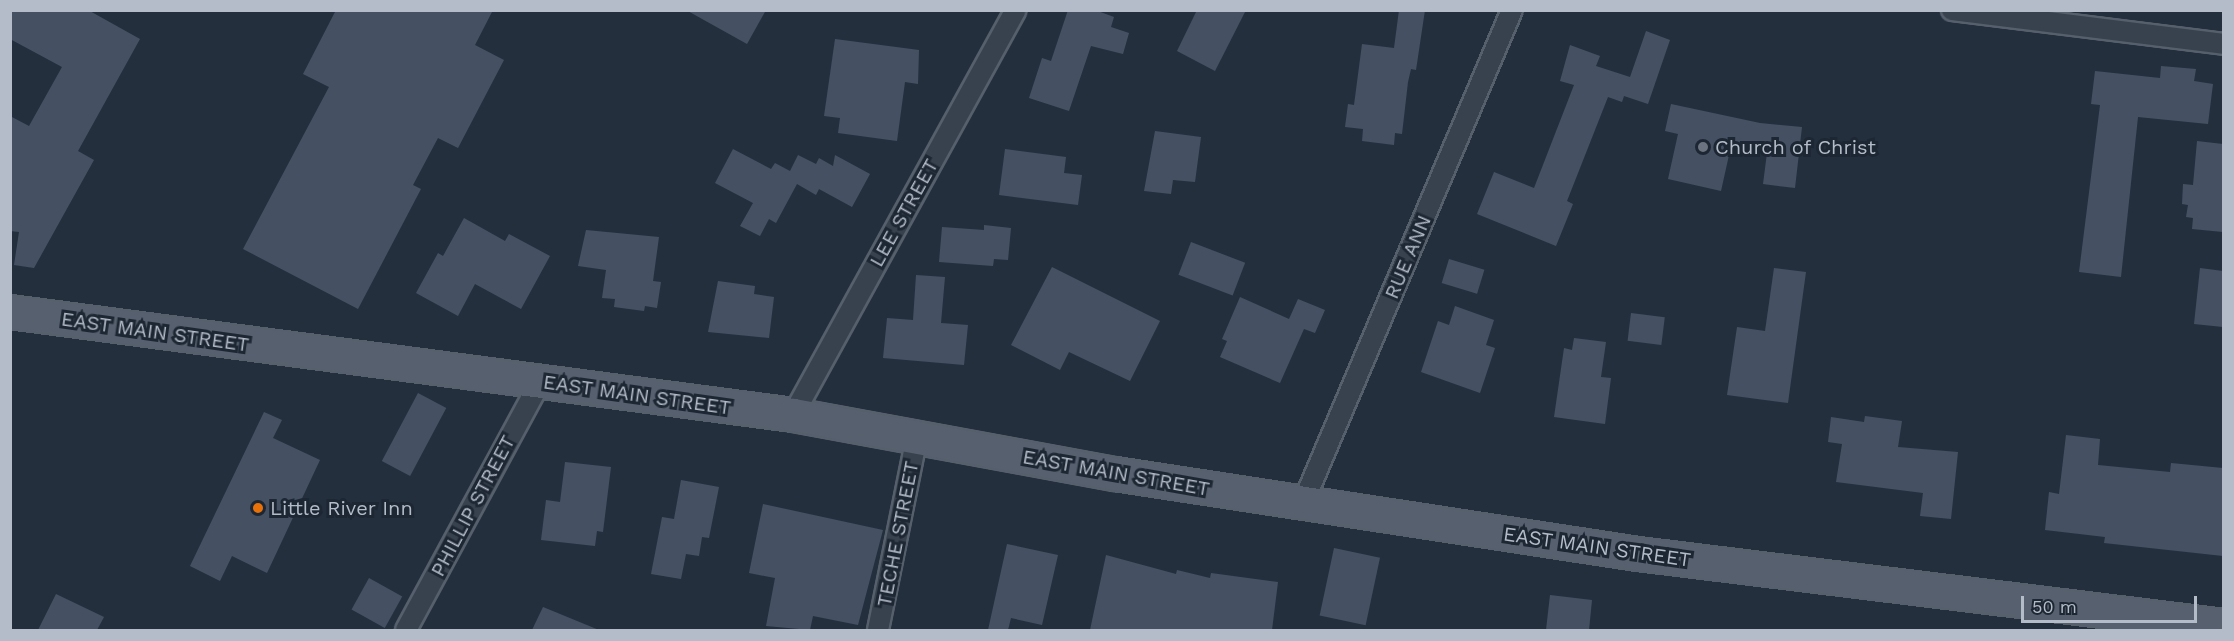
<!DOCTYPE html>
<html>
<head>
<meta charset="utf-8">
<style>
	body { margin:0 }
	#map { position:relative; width:2234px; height:641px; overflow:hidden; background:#242f3e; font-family:"Work Sans",sans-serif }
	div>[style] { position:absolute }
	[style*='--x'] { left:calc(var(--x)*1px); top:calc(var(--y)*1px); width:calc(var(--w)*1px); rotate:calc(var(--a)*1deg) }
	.building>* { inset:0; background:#455162; transform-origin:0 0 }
	.roads { filter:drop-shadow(2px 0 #565f6c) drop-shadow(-2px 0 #565f6c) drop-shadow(0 2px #565f6c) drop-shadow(0 -2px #565f6c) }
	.street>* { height:20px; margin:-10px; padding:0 10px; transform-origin:10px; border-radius:10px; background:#38414e }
	.primary>* { height:32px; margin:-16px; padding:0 16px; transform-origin:16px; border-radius:16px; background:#56606e }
	.dots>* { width:16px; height:16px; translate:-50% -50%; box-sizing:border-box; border:3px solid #1d2633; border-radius:50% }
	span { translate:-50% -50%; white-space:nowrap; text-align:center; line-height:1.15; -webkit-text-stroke:6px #1d2633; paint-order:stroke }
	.poi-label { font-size:20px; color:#b4bcc9 }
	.left { translate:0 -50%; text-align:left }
	.street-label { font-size:20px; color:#b4bcc9 }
	.frame { position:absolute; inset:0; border:12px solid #b4bcc9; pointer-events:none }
	.scale { position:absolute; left:2021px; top:596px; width:176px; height:27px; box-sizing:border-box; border:3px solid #b4bcc9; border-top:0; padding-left:8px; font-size:18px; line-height:21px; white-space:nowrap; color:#b4bcc9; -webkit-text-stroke:4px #1d2633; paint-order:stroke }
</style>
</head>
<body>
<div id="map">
	<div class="building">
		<i style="clip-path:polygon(10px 10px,88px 10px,140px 39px,78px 151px,94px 160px,34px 268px,14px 265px,19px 232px,10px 231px,10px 116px,29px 126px,62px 67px,10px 39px)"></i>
		<i style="clip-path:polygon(336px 10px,493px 10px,475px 45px,504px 60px,458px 148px,438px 138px,413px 185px,421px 189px,358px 309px,243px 249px,329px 87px,303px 74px)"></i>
		<i style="clip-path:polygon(686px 10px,766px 10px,747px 44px)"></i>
		<i style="clip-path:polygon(1068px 10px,1095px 10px,1114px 17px,1111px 27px,1129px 33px,1123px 54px,1091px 46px,1069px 111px,1029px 98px,1042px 58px,1051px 61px)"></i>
		<i style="clip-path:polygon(1197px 10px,1246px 10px,1215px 71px,1177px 51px)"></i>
		<i style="clip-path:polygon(1399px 10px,1425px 10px,1416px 70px,1411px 69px,1408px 82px,1402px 134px,1395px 133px,1394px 145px,1362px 141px,1363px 129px,1345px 127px,1348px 104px,1354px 105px,1362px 44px,1394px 48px)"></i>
		<i style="clip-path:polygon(1646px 31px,1670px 40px,1648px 104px,1624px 96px,1622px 102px,1608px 97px,1567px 201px,1573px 204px,1556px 246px,1477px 214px,1494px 172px,1534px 188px,1574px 85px,1560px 81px,1570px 45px,1600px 56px,1596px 66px,1630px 77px)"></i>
		<i style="clip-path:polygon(835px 39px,919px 50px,918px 84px,905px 82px,897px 141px,838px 133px,840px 118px,824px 116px)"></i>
		<i style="clip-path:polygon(2161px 66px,2196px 69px,2194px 81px,2213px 84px,2208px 124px,2138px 117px,2121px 277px,2079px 272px,2100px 105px,2091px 104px,2095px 71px,2160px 78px)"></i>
		<i style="clip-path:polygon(1671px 104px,1760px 123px,1802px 127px,1795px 188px,1763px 184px,1767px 153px,1731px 146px,1721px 191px,1668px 179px,1678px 134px,1665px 131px)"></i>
		<i style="clip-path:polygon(1155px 131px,1201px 137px,1195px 182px,1173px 180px,1171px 194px,1144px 191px)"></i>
		<i style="clip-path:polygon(2197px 141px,2223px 144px,2223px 232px,2192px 229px,2193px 218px,2186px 217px,2188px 205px,2182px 204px,2183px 184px,2193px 185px)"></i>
		<i style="clip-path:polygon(733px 149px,771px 169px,775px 163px,790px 171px,798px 155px,816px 164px,819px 158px,833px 166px,835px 155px,870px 174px,852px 207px,819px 189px,816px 195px,797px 184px,776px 223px,769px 219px,760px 236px,740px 226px,753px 203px,715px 183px)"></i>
		<i style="clip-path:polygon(1005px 149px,1066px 157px,1064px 173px,1082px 175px,1078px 205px,999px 195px)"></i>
		<i style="clip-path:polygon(464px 218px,505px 241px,509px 234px,550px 256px,521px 309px,475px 284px,458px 316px,416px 293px,438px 253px,443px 256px)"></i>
		<i style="clip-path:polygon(984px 225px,1011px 228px,1008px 260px,994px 259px,993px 266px,939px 262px,942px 227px,984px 230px)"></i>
		<i style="clip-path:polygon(586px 230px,659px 237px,653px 281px,661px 282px,657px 308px,645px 306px,644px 311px,614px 307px,615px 299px,602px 298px,606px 270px,578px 266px)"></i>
		<i style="left:1191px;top:242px;width:58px;height:35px;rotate:21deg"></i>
		<i style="left:1449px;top:259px;width:37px;height:25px;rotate:17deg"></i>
		<i style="clip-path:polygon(1052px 267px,1160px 321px,1130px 381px,1069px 352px,1060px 370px,1011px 345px)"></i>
		<i style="clip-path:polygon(1774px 268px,1806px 272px,1788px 403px,1727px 395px,1737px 327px,1765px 331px)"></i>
		<i style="clip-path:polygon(2200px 268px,2223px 271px,2223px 327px,2194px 324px)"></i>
		<i style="clip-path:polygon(916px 275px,945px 277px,941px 323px,968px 325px,964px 365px,883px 358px,887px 318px,913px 320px)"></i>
		<i style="clip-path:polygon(718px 281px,755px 286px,754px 294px,774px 297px,769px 338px,708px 332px)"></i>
		<i style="clip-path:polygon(1240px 297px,1289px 319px,1298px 299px,1325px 310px,1315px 333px,1304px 329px,1280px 383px,1220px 357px,1227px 341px,1222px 339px)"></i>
		<i style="clip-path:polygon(1455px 306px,1494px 320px,1486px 345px,1495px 348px,1480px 393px,1421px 372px,1438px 321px,1449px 325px)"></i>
		<i style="left:1631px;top:313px;width:34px;height:28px;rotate:7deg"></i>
		<i style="clip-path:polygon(1574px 338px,1606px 342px,1601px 377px,1611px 378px,1605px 424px,1554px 417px,1564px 348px,1572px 350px)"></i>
		<i style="left:418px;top:393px;width:32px;height:77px;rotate:28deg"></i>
		<i style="clip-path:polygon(264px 412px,282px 420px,273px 438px,320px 460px,267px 573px,232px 556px,220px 581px,190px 566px)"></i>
		<i style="clip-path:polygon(1865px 416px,1902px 421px,1898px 447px,1958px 452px,1951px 519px,1920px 516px,1923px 493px,1836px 482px,1842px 444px,1828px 442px,1831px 417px,1864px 422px)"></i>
		<i style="clip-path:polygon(2066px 435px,2100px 439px,2098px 465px,2170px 472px,2171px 463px,2223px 468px,2223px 556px,2104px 543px,2105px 537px,2045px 530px,2049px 492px,2059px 494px)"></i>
		<i style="clip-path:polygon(565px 462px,611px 467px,603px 532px,597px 531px,595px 546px,541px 540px,546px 500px,560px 502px)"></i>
		<i style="clip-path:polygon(681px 480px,719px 487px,709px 538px,702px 537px,699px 556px,686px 554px,681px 579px,651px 574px,662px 517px,674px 519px)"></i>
		<i style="clip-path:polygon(763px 504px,883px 530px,858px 625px,813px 616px,810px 630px,766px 626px,775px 578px,749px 573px)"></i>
		<i style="clip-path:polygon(1007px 544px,1058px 555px,1042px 625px,1011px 618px,1008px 630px,988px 630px)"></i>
		<i style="left:1334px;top:548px;width:47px;height:69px;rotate:12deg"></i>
		<i style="clip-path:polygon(1106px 555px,1176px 574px,1177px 570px,1210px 578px,1211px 573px,1278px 582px,1272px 630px,1090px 630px)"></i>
		<i style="left:369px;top:578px;width:38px;height:36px;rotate:29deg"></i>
		<i style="clip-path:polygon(56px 594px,104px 617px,97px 630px,38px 630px)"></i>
		<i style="clip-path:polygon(1550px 595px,1592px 600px,1589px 630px,1546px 630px)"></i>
		<i style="clip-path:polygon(543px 607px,599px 630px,532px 630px)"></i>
	</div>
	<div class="roads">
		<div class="street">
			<i style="--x:1952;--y:10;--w:274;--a:7.1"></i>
			<i style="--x:793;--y:415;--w:462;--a:-61.2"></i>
			<i style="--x:1303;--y:503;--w:535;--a:-67.03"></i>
			<i style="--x:406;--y:630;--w:282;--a:-61.6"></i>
			<i style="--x:878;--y:630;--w:197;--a:-78.6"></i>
		</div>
		<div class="primary">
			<i style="--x:10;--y:312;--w:790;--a:7.49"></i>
			<i style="--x:793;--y:415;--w:327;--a:10.4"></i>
			<i style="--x:1115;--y:474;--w:529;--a:8.7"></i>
			<i style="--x:1638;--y:554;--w:590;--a:7"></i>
		</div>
	</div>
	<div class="dots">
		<i style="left:1703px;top:147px;background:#6b7280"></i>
		<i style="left:258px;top:508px;background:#e8710a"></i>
	</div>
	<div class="poi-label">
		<span class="left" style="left:1715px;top:147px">Church of Christ</span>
		<span class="left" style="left:270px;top:508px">Little River Inn</span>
	</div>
	<div class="street-label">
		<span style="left:904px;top:213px;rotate:-61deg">LEE STREET</span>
		<span style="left:1408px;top:257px;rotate:-67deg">RUE ANN</span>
		<span style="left:155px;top:332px;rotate:8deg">EAST MAIN STREET</span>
		<span style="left:637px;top:395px;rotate:8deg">EAST MAIN STREET</span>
		<span style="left:1116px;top:473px;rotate:10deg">EAST MAIN STREET</span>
		<span style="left:473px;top:506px;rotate:-62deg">PHILLIP STREET</span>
		<span style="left:898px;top:534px;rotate:-79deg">TECHE STREET</span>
		<span style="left:1597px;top:547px;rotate:8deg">EAST MAIN STREET</span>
	</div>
	<div class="frame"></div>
	<div class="scale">50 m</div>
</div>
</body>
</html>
